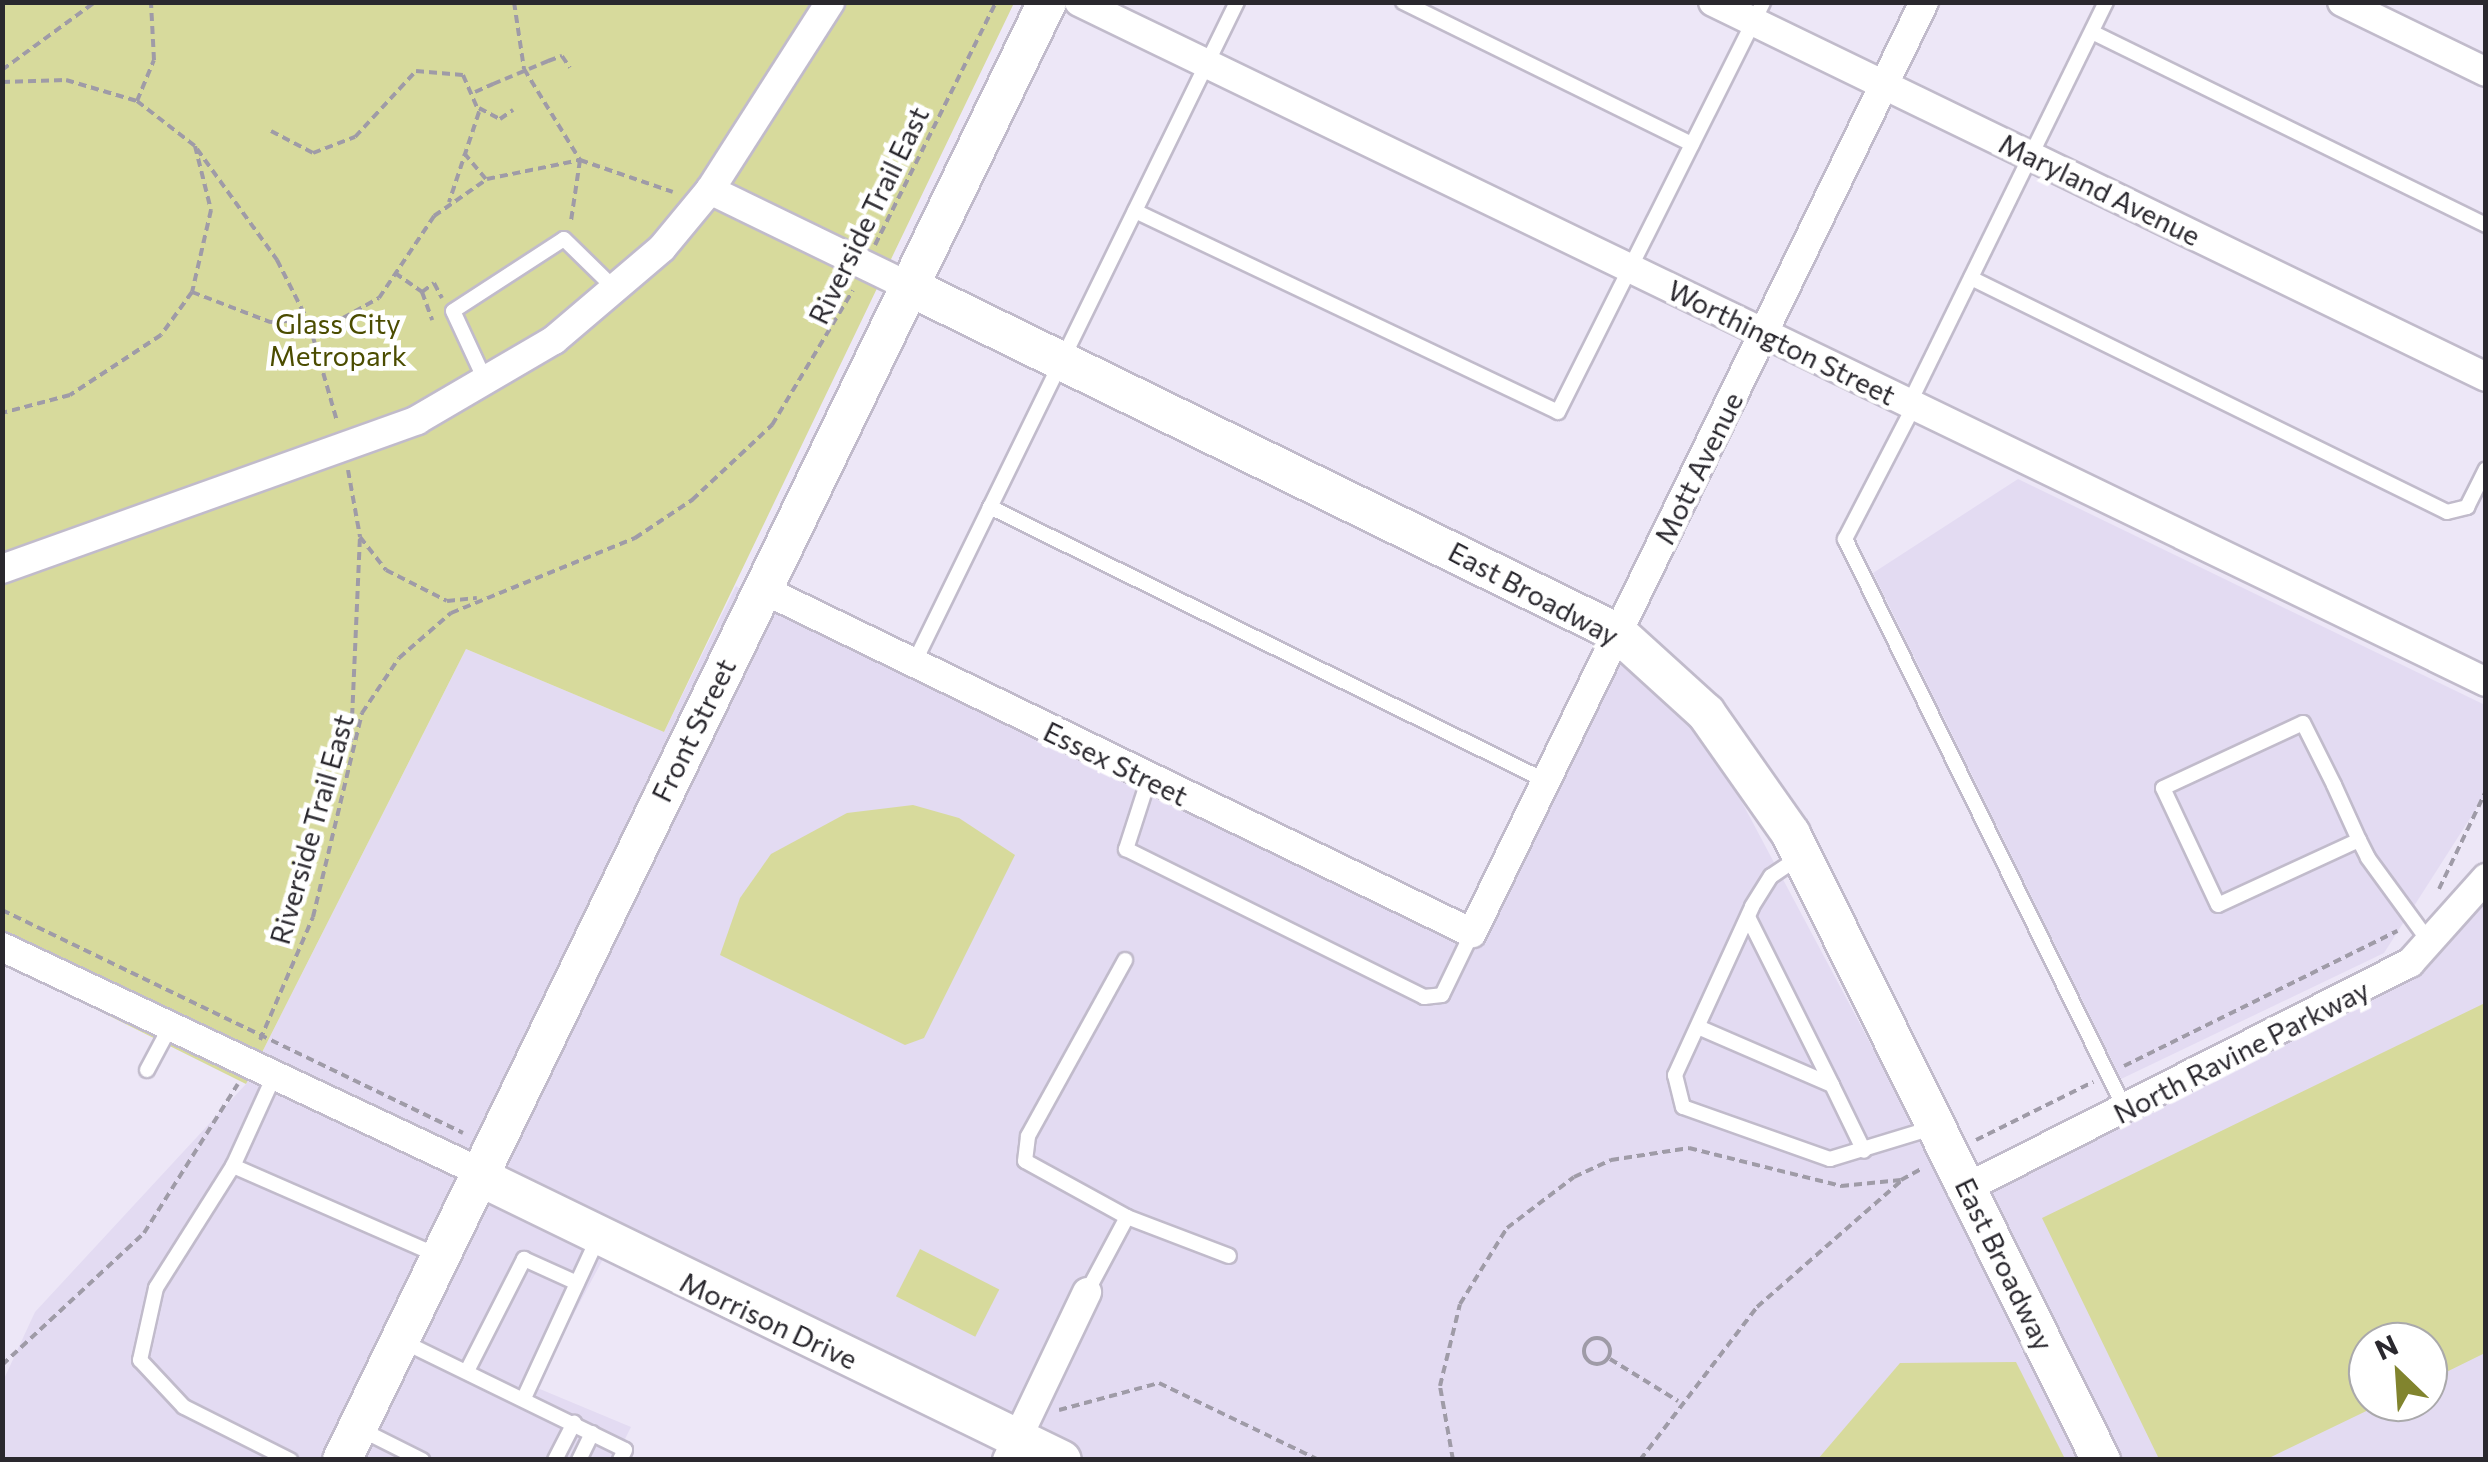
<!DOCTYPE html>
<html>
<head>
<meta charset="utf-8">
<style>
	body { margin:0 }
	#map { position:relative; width:2488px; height:1462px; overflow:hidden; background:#ede7f7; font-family:Commissioner,sans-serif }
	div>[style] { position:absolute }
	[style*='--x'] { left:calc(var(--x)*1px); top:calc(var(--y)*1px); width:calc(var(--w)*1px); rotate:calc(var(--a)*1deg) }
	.built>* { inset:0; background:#e3dbf2 }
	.green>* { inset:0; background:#d7da9c; transform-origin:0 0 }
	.path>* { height:4px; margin-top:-2px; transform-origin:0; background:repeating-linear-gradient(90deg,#9f9ba7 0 8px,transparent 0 13px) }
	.path>.ring { margin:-2px; padding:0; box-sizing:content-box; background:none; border:4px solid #9f9ba7; border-radius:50% }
	.roads { filter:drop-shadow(2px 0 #c1bbcb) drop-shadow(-2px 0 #c1bbcb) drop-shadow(0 2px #c1bbcb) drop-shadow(0 -2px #c1bbcb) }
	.lane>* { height:14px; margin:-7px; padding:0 7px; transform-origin:7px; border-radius:7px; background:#fff }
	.street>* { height:28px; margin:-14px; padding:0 14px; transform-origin:14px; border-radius:14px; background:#fff }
	.secondary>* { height:38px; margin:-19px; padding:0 19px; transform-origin:19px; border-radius:19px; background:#fff }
	.path-bridge>* { height:4px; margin-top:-2px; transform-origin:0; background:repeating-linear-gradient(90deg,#9f9ba7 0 8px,transparent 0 13px) }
	span { translate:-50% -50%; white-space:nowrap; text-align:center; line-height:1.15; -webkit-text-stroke:9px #fff; paint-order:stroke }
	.street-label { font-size:28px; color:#2a282e }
	.park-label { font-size:28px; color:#4b4c00 }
	.frame { position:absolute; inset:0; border:5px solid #2a282e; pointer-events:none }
	.north { position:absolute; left:2348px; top:1322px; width:100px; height:100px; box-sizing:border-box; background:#fff; border:2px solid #aaa9ab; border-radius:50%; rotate:335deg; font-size:28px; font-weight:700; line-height:40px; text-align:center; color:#2a282e }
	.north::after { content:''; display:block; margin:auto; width:35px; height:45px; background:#81842e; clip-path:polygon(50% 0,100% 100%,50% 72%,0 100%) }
</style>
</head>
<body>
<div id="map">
	<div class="built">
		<i style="clip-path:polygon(2018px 479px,2485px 705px,2485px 795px,2384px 953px,2121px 1079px,1873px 573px)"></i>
		<i style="clip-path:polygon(evenodd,736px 586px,772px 612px,1477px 948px,1623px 657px,1711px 744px,1959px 1210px,2422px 974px,2485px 900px,2485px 1459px,1062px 1459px,620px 1227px,535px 1387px,631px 1427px,615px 1459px,3px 1460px,3px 1381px,35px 1312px,246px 1084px,466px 649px,664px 732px,736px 586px,2368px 1342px,2428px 1342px,2428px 1402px,2368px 1402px,2368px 1342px)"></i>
	</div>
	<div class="green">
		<i style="clip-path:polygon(2px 3px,1014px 3px,664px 732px,466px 649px,246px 1084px,3px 963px)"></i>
		<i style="clip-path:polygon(913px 805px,959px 818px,1015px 855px,924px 1038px,905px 1045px,720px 955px,740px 898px,771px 854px,847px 813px)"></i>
		<i style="clip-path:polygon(2485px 1003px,2485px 1353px,2428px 1381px,2428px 1342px,2368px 1342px,2368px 1402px,2385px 1402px,2267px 1459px,2159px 1459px,2042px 1218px)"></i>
		<i style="left:920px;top:1249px;width:89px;height:53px;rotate:27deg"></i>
		<i style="clip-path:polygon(2016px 1362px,2065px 1459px,1818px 1459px,1900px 1363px)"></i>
	</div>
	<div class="path">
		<i style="--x:514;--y:2;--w:68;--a:81.5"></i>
		<i style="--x:524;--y:69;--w:107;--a:58.4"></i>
		<i style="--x:580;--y:160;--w:62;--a:98.4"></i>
		<i style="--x:548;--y:61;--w:15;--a:-20"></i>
		<i style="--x:562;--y:56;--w:14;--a:56"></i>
		<i style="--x:2;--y:70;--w:115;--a:-36.2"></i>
		<i style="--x:2;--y:82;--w:64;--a:-1.8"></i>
		<i style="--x:66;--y:80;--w:74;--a:16.5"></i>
		<i style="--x:137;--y:101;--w:73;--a:37.8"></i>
		<i style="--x:195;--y:146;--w:66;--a:76"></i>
		<i style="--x:211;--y:210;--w:84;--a:103"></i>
		<i style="--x:192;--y:292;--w:53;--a:125.8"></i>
		<i style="--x:161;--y:335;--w:109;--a:146.6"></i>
		<i style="--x:70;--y:395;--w:70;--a:165.2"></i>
		<i style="--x:475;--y:92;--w:20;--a:-24"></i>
		<i style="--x:137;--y:101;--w:44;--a:-67.5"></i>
		<i style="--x:154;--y:60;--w:58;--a:-93"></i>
		<i style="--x:479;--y:108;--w:24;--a:28"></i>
		<i style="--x:500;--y:119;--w:16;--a:-35"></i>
		<i style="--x:271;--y:131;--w:47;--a:27.6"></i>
		<i style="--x:313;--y:153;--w:45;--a:-20.9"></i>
		<i style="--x:355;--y:137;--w:90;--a:-47.3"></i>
		<i style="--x:416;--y:71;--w:47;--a:4.9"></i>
		<i style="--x:463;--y:75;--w:40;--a:66.6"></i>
		<i style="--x:479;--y:112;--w:95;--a:108.4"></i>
		<i style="--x:197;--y:149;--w:137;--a:54.2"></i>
		<i style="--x:277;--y:260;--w:71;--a:63.1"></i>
		<i style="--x:309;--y:323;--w:102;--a:74.1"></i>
		<i style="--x:464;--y:153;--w:34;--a:50"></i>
		<i style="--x:875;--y:245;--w:271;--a:-63.5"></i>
		<i style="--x:395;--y:273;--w:33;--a:35"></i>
		<i style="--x:422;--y:292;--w:15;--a:-37"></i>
		<i style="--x:434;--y:283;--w:17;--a:62"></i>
		<i style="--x:192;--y:292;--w:84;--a:21"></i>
		<i style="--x:270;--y:322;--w:73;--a:-3.1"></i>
		<i style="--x:343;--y:318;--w:41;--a:-29.1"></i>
		<i style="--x:379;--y:298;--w:99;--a:-56.1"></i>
		<i style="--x:434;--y:216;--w:65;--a:-34.9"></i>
		<i style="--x:487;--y:179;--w:95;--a:-11.5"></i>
		<i style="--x:580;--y:160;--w:98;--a:19"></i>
		<i style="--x:422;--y:292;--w:30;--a:70"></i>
		<i style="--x:348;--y:470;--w:68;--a:79.8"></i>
		<i style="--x:360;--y:537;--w:42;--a:51.8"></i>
		<i style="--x:386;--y:570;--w:68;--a:26.9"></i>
		<i style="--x:447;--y:601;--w:30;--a:-6"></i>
		<i style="--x:351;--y:742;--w:205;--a:-87.5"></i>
		<i style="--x:2439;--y:889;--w:109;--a:-64.4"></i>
		<i style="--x:2;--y:910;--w:512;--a:25.81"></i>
		<i style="--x:260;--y:1040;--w:134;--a:-66.7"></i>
		<i style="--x:313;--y:917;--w:210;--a:-76.5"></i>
		<i style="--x:362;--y:713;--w:66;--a:-56.1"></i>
		<i style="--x:399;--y:658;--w:69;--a:-40.9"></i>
		<i style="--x:451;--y:613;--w:199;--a:-22.2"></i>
		<i style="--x:635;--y:538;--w:69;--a:-33.7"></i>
		<i style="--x:692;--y:500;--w:110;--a:-43.2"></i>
		<i style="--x:772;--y:425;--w:157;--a:-59"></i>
		<i style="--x:2124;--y:1066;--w:305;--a:-26.3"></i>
		<i style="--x:1976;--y:1140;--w:131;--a:-26.4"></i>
		<i class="ring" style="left:1584px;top:1338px;width:22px;height:22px"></i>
		<i style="--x:1610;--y:1359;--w:80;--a:31.7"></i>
		<i style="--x:2;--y:1365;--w:194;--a:-42.9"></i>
		<i style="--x:144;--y:1233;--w:176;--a:-57.8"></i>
		<i style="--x:1059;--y:1410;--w:104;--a:-15.1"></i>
		<i style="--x:1159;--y:1383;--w:178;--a:25.7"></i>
		<i style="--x:1453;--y:1460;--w:75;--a:-100"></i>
		<i style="--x:1440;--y:1386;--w:84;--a:-76.3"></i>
		<i style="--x:1460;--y:1304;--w:89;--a:-58.3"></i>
		<i style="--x:1507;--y:1228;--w:84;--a:-37.3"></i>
		<i style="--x:1574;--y:1177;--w:41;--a:-24.7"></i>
		<i style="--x:1611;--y:1160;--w:79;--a:-8.7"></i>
		<i style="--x:1689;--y:1148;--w:157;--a:14"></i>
		<i style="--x:1841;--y:1186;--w:60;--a:-5.7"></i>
		<i style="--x:1901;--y:1180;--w:25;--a:-29"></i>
		<i style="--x:1640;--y:1460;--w:193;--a:-52.6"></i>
		<i style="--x:1757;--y:1307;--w:191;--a:-41.2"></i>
	</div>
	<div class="roads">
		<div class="lane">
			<i style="--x:1403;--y:2;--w:322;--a:26.2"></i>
			<i style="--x:2092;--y:32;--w:439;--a:26.1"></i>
			<i style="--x:1135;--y:211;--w:468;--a:25.4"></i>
			<i style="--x:1558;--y:412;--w:458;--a:-63.4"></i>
			<i style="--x:1971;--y:278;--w:530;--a:26.18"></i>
			<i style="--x:2447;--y:512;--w:21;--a:-14"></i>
			<i style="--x:2467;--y:507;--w:42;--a:-63.4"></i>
			<i style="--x:486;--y:382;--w:78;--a:-114.9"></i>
			<i style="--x:453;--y:311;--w:132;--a:-33"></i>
			<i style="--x:564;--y:239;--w:73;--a:44.4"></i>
			<i style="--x:1909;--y:404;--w:448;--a:-63.9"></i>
			<i style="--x:1914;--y:406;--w:150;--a:117.4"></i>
			<i style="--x:1845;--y:539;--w:635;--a:63.84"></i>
			<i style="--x:990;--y:507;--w:620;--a:26.23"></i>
			<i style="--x:914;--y:663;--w:736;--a:-63.96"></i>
			<i style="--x:1149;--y:778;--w:75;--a:107.9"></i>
			<i style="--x:1126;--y:849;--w:333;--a:26.4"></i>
			<i style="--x:1424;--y:997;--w:18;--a:-6"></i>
			<i style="--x:1442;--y:995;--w:69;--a:-64.2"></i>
			<i style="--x:2359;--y:840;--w:155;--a:155.3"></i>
			<i style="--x:2218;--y:905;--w:129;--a:-115.2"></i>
			<i style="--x:2163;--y:788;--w:154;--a:-24.9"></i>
			<i style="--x:2303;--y:723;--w:69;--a:63.4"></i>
			<i style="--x:2334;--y:785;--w:60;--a:65.6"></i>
			<i style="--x:2359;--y:840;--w:20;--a:63"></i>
			<i style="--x:2368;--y:858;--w:105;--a:53.9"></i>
			<i style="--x:1801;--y:856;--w:36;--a:146"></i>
			<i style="--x:1771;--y:876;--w:36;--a:122"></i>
			<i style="--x:1752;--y:907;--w:185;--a:114.6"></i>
			<i style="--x:1675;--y:1075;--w:33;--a:76"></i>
			<i style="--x:1683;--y:1107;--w:156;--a:19.5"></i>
			<i style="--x:1830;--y:1159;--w:110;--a:-16.9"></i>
			<i style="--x:1748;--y:917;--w:188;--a:63.4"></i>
			<i style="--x:1698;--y:1027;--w:146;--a:23.4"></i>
			<i style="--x:1832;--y:1085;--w:73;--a:64.1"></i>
			<i style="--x:147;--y:1070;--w:51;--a:-61.9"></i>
			<i style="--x:275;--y:1074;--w:101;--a:114.5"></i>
			<i style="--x:233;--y:1166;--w:144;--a:122.3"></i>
			<i style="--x:156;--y:1288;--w:74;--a:102.5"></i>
			<i style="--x:140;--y:1360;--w:64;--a:46.9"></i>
			<i style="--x:184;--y:1407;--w:119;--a:26.6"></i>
			<i style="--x:233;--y:1166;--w:225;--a:23.6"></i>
			<i style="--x:1127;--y:1217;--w:109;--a:20.9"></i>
			<i style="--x:1087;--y:1292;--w:85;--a:-61.9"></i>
			<i style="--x:1127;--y:1217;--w:116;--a:-151.2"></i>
			<i style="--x:1025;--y:1161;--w:25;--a:-83"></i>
			<i style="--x:1028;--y:1136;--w:201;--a:-61.1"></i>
			<i style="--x:402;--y:1341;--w:248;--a:26"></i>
			<i style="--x:625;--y:1450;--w:11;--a:117"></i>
			<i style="--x:467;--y:1371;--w:126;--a:-63"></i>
			<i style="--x:524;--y:1259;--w:58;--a:24.4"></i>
			<i style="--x:524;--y:1398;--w:176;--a:-65.2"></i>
			<i style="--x:358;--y:1428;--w:72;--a:26.6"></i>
			<i style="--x:555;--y:1460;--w:42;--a:-62.8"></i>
			<i style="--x:579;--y:1460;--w:30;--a:-64"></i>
		</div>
		<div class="street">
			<i style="--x:1079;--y:2;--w:1563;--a:25.79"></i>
			<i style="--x:1713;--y:2;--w:859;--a:25.88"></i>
			<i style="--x:2342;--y:2;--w:160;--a:25.9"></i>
			<i style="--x:710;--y:190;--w:220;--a:25.9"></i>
			<i style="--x:2;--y:569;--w:441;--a:-19.7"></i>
			<i style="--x:417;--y:420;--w:159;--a:-30.3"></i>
			<i style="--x:554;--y:340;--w:142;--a:-40.4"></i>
			<i style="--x:662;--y:248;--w:75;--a:-50.4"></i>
			<i style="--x:710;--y:190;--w:223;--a:-57.4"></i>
			<i style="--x:762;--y:589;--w:789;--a:25.85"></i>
			<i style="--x:1472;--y:933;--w:1035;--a:-64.1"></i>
			<i style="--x:2;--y:947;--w:528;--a:25.21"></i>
			<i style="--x:1968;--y:1187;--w:496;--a:-26.9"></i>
			<i style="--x:2410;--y:963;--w:114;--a:-48.2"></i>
			<i style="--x:1007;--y:1460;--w:186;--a:-64.5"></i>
		</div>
		<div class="secondary">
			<i style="--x:908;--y:286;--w:790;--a:26.05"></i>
			<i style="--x:1618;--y:633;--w:119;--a:42.3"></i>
			<i style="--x:1706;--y:713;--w:148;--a:54.9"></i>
			<i style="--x:1791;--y:834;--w:699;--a:63.66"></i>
			<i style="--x:478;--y:1176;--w:649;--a:25.93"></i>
			<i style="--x:342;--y:1460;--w:1620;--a:-64.19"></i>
		</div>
	</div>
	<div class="path-bridge">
		<i style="--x:493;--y:84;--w:60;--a:-22.7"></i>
	</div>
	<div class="street-label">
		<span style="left:2100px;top:189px;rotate:26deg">Maryland Avenue</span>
		<span style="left:868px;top:215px;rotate:-64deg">Riverside Trail East</span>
		<span style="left:1782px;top:342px;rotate:26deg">Worthington Street</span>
		<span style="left:1698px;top:468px;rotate:-64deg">Mott Avenue</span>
		<span style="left:1534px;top:593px;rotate:28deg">East Broadway</span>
		<span style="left:693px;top:730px;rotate:-64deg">Front Street</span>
		<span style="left:1116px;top:763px;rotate:26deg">Essex Street</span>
		<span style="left:311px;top:829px;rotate:-74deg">Riverside Trail East</span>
		<span style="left:2241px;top:1051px;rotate:-27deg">North Ravine Parkway</span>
		<span style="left:2005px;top:1264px;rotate:64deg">East Broadway</span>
		<span style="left:769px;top:1320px;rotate:25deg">Morrison Drive</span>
	</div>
	<div class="park-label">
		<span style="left:338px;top:339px">Glass City<br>Metropark</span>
	</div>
	<div class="frame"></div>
	<div class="north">N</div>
</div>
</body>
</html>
